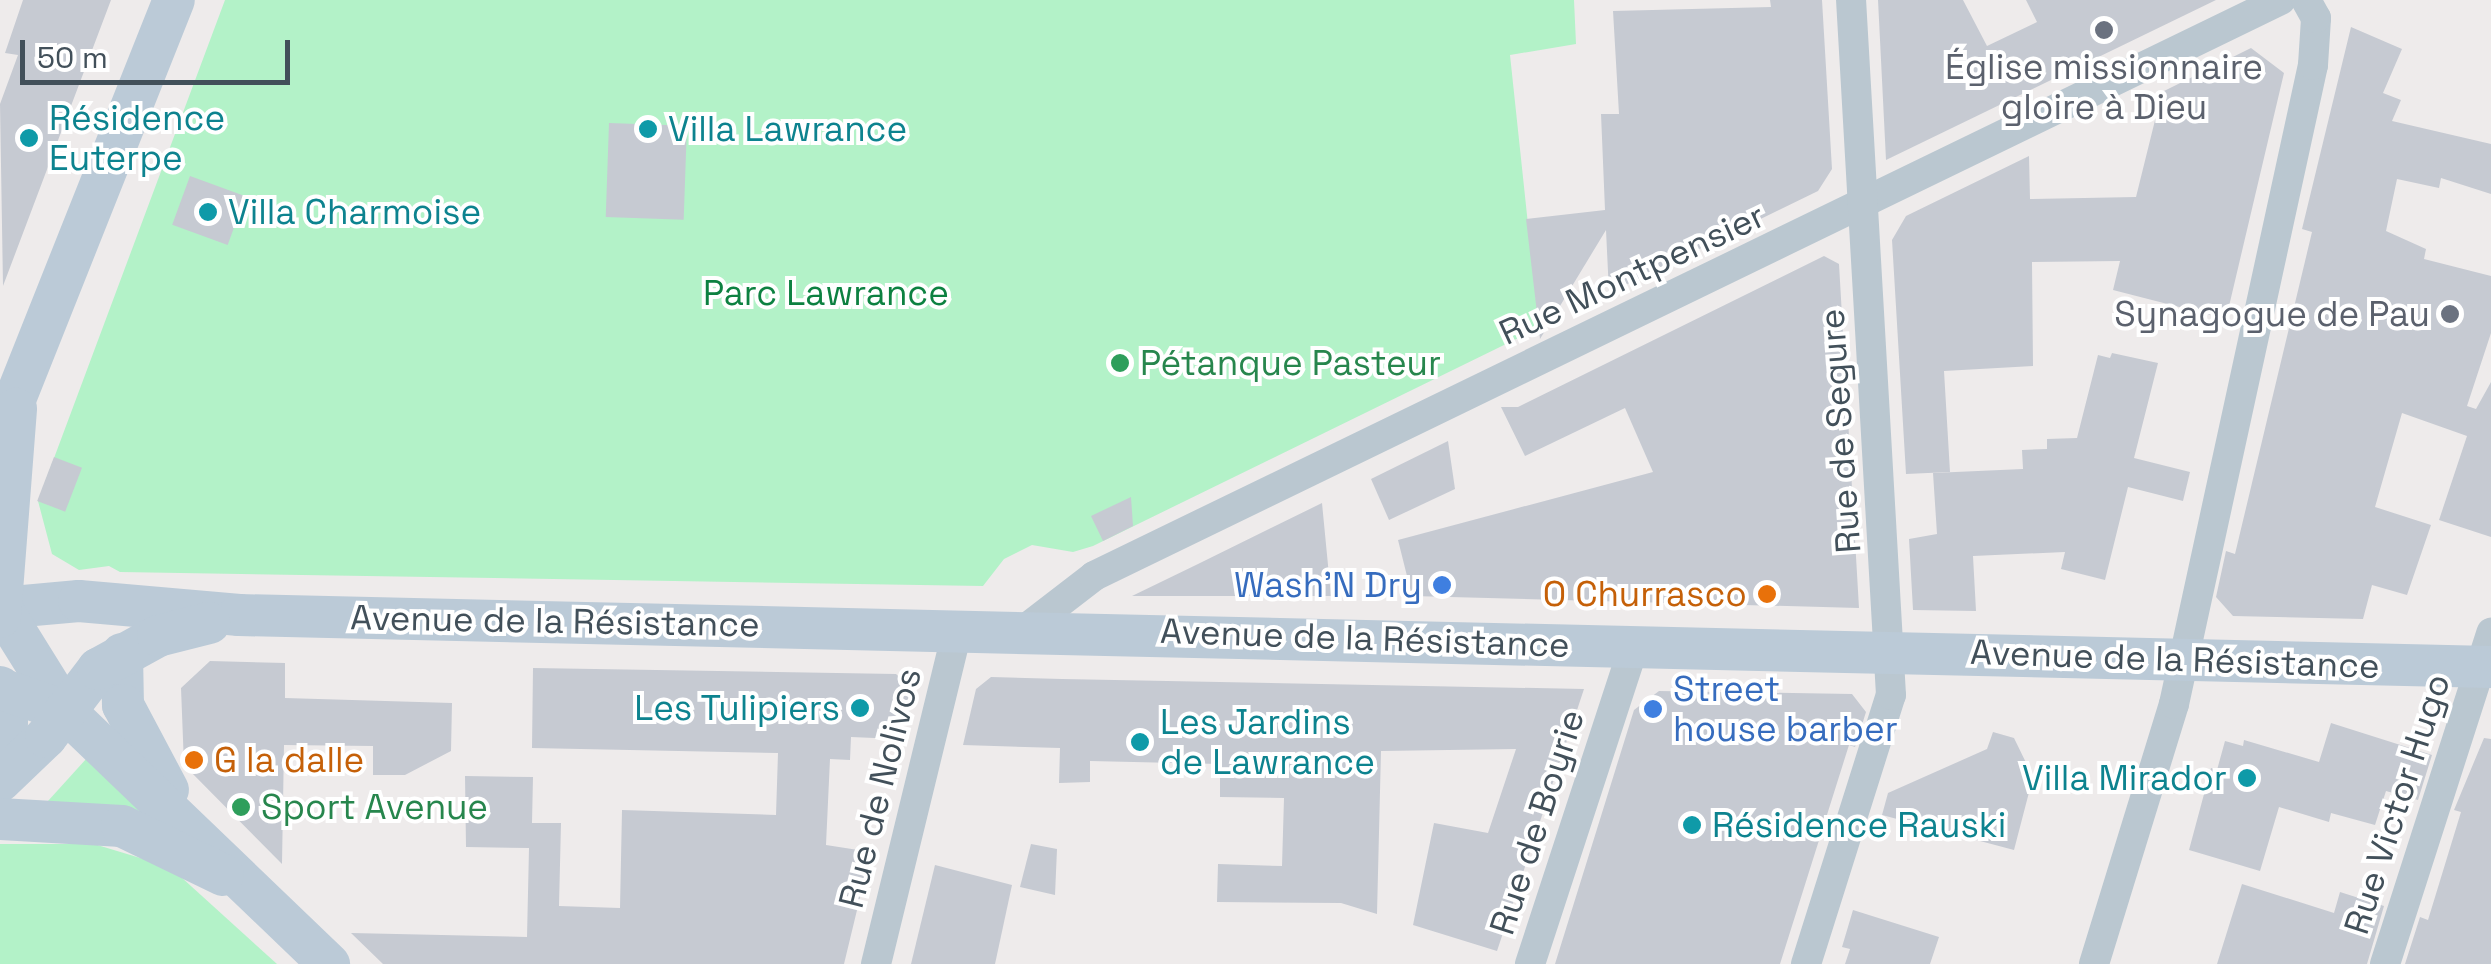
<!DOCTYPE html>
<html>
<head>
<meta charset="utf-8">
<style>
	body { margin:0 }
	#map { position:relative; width:2491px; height:964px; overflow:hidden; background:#eeebeb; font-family:"Space Grotesk",sans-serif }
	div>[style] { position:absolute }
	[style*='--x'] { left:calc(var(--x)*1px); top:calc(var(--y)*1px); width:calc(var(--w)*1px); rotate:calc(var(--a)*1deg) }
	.green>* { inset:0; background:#b3f2c8 }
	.building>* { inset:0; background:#c6cad2; transform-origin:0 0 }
	.street>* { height:30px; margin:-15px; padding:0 15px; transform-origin:15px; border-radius:15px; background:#bac7d0 }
	.secondary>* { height:42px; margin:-21px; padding:0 21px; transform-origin:21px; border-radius:21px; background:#bbcad7 }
	.dots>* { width:28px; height:28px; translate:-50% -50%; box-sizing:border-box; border:5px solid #fff; border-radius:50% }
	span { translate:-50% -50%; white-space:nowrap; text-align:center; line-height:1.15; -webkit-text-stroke:8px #fff; paint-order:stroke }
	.worship-label { font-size:35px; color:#5b616d }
	.right { translate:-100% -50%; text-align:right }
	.culture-label { font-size:35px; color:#0d838f }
	.left { translate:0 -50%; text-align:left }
	.street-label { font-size:35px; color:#42505a }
	.park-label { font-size:35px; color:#0d8141 }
	.leisure-label { font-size:35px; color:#27864d }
	.shop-label { font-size:35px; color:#366cbe }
	.food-label { font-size:35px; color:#c56008 }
	.scale { position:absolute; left:20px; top:40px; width:270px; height:45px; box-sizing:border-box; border:5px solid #42505a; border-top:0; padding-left:12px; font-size:30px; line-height:35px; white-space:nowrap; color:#42505a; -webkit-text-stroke:8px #fff; paint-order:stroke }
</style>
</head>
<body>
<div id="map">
	<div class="green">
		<i style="clip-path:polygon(225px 0,1574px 0,1576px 44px,1510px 55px,1539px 328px,1093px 546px,1073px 552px,1032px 545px,1004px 559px,983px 586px,120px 572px,109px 566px,79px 570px,52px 554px,38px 501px)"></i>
		<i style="clip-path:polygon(87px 758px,145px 805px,137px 816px,48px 801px)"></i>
		<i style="clip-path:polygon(0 844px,94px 844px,170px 867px,277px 964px,0 964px)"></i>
	</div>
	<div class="building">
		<i style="clip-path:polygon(23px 0,111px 0,3px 286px,0 104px,18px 55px,5px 53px)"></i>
		<i style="clip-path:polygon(1770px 0,1822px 0,1832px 169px,1818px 191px,1609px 293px,1606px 230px,1540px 339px,1526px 219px,1605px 210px,1601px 114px,1619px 114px,1613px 11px,1771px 7px)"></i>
		<i style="clip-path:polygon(1878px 0,1963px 0,1987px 46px,2037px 22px,2026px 0,2216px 0,1886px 160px)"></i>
		<i style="clip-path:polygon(2351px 27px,2402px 49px,2383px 93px,2401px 100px,2392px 121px,2491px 144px,2491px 194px,2441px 178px,2439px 188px,2397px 179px,2386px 231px,2426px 249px,2424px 259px,2491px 276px,2491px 333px,2467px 406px,2476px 409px,2491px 382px,2491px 537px,2439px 520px,2467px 436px,2402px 413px,2375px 507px,2431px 525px,2407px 595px,2372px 585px,2363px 619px,2233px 616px,2216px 597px,2226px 551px,2235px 554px,2312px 232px,2302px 229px)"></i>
		<i style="clip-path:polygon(2251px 48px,2284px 73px,2226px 319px,2113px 290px,2120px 261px,2032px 262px,2033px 366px,1944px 371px,1950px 472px,1906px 474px,1892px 240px,1906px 216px,2029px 156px,2030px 199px,2136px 197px,2162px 92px)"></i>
		<i style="left:609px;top:123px;width:78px;height:94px;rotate:2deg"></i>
		<i style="left:190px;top:176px;width:59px;height:52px;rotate:20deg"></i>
		<i style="clip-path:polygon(1824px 256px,1839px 264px,1859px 608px,1412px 596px,1398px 540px,1653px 472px,1625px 408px,1525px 456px,1501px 407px,1518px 407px)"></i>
		<i style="clip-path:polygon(2112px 353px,2158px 363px,2134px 458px,2190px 472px,2183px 501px,2128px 487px,2105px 580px,2061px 569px,2065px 552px,1973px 556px,1976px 611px,1913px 610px,1909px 539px,1937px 534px,1933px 473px,2023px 469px,2022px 450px,2047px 449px,2047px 439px,2077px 438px,2098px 355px,2110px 358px)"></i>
		<i style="clip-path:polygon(1448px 441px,1455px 489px,1389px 520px,1371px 479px)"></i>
		<i style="left:54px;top:457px;width:30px;height:47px;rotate:21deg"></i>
		<i style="clip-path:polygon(1131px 497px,1133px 526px,1103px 541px,1091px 516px)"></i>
		<i style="clip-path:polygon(1322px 503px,1331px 596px,1132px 596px,1198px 564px)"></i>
		<i style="clip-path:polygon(210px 661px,285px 663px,285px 698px,452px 703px,451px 751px,405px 775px,373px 775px,373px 746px,284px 745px,282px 864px,184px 765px,181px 688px)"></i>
		<i style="clip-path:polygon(533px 668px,896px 674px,911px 688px,898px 739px,851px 737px,850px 760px,830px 759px,826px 845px,871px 852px,844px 964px,383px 964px,351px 933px,527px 937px,529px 848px,466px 847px,465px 776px,533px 777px,532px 823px,561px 823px,559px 906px,620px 908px,622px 810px,776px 815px,778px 753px,532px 748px)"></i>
		<i style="clip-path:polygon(991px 677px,1062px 679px,1584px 689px,1497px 951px,1413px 925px,1434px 823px,1488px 833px,1516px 749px,1381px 751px,1377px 914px,1341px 903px,1217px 902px,1218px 864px,1282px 866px,1284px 798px,1220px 797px,1220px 764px,1090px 761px,1090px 782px,1059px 783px,1060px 748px,963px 745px,976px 689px)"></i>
		<i style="clip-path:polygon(1659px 691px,1852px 694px,1866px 712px,1855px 747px,1849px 745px,1780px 964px,1555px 964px,1634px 710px)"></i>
		<i style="clip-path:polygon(2331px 723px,2432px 755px,2418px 800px,2386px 791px,2375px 825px,2331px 813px,2329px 822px,2279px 807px,2260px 871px,2189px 850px,2211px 768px,2217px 770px,2225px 741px,2243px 746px,2244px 740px,2319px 762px)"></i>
		<i style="clip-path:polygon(1993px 732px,2014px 738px,2033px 777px,2014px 850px,1882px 815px,1888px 793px,1987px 749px)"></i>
		<i style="clip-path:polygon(2484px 738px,2491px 739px,2491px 964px,2405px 964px,2420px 917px,2428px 920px,2461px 812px,2454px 810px)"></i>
		<i style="clip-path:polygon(1031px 844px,1057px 849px,1055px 895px,1020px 887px)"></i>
		<i style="clip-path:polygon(935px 865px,1012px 885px,995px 964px,911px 964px)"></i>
		<i style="clip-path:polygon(2242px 884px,2334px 913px,2340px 892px,2384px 906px,2367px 964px,2217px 964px)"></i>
		<i style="clip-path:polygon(1853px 910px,1939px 937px,1930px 964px,1845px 964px,1850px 949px,1842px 947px)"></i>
	</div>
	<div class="street">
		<i style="--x:1024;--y:630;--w:88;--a:-37.6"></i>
		<i style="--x:1094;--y:576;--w:1319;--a:-25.89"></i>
		<i style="--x:876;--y:964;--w:343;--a:-76.3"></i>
		<i style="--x:1530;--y:964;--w:335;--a:-71.9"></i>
		<i style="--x:1806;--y:964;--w:282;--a:-72.5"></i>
		<i style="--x:1891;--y:695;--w:696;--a:-93.29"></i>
		<i style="--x:2094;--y:964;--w:272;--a:-72.9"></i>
		<i style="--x:2174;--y:704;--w:654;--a:-77.73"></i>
		<i style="--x:2313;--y:65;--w:47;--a:-86.3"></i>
		<i style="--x:2316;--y:18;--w:21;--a:-119"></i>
		<i style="--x:2385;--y:964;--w:348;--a:-72.2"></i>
	</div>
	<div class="secondary">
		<i style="--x:0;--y:437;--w:470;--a:-68.3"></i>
		<i style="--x:0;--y:608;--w:79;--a:-5.1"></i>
		<i style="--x:79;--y:601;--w:161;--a:5"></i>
		<i style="--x:239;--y:615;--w:2253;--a:1.32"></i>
		<i style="--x:1;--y:608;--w:121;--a:58.1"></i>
		<i style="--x:0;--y:617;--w:209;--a:-85.6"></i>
		<i style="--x:122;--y:654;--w:51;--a:88.9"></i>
		<i style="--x:123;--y:705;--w:96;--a:62.1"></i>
		<i style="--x:0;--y:687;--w:36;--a:79"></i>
		<i style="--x:7;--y:722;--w:46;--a:98.8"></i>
		<i style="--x:1;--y:689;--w:68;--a:19"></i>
		<i style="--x:65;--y:711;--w:366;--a:43.8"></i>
		<i style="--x:0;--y:781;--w:64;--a:-43.7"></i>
		<i style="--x:46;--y:737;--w:86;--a:-52.6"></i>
		<i style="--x:98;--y:669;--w:68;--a:-28.8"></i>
		<i style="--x:158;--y:636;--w:53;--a:-14.3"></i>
		<i style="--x:0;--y:819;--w:122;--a:3.3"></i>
		<i style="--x:122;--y:826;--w:112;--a:25.9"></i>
	</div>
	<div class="dots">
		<i style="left:2104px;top:30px;background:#6b7280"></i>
		<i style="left:648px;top:129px;background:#0f9aa8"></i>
		<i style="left:29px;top:138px;background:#0f9aa8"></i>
		<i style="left:208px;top:212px;background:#0f9aa8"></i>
		<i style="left:2450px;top:314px;background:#6b7280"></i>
		<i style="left:1120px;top:363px;background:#2e9e5b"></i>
		<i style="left:1442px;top:585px;background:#3f7fe0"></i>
		<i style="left:1767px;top:594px;background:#e8710a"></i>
		<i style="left:860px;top:708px;background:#0f9aa8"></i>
		<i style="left:1653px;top:709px;background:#3f7fe0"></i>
		<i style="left:1140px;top:742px;background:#0f9aa8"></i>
		<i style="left:194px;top:760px;background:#e8710a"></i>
		<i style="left:2247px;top:778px;background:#0f9aa8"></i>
		<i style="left:241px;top:807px;background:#2e9e5b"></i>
		<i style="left:1692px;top:825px;background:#0f9aa8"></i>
	</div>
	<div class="worship-label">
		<span style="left:2104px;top:87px">Église missionnaire<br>gloire à Dieu</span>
		<span class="right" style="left:2430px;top:314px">Synagogue de Pau</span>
	</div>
	<div class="culture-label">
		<span class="left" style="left:49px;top:138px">Résidence<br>Euterpe</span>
		<span class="left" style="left:668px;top:129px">Villa Lawrance</span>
		<span class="left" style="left:228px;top:212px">Villa Charmoise</span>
		<span class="right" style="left:840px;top:708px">Les Tulipiers</span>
		<span class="left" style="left:1160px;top:742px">Les Jardins<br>de Lawrance</span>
		<span class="right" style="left:2227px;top:778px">Villa Mirador</span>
		<span class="left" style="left:1712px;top:825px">Résidence Rauski</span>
	</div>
	<div class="street-label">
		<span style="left:1632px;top:274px;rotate:-25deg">Rue Montpensier</span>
		<span style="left:1840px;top:431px;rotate:-94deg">Rue de Segure</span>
		<span style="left:555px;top:621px;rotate:1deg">Avenue de la Résistance</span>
		<span style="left:1365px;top:638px;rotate:2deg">Avenue de la Résistance</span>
		<span style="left:2175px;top:659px;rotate:2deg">Avenue de la Résistance</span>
		<span style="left:880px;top:788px;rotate:-76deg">Rue de Nolivos</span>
		<span style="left:2397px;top:804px;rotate:-72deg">Rue Victor Hugo</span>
		<span style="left:1537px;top:822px;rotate:-72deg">Rue de Boyrie</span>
	</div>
	<div class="park-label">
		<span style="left:826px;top:293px">Parc Lawrance</span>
	</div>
	<div class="leisure-label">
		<span class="left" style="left:1140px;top:363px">Pétanque Pasteur</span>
		<span class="left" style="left:261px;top:807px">Sport Avenue</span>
	</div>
	<div class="shop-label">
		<span class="right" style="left:1422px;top:585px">Wash’N Dry</span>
		<span class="left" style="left:1673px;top:709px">Street<br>house barber</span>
	</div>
	<div class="food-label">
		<span class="right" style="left:1747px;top:594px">O Churrasco</span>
		<span class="left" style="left:214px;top:760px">G la dalle</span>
	</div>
	<div class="scale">50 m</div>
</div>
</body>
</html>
